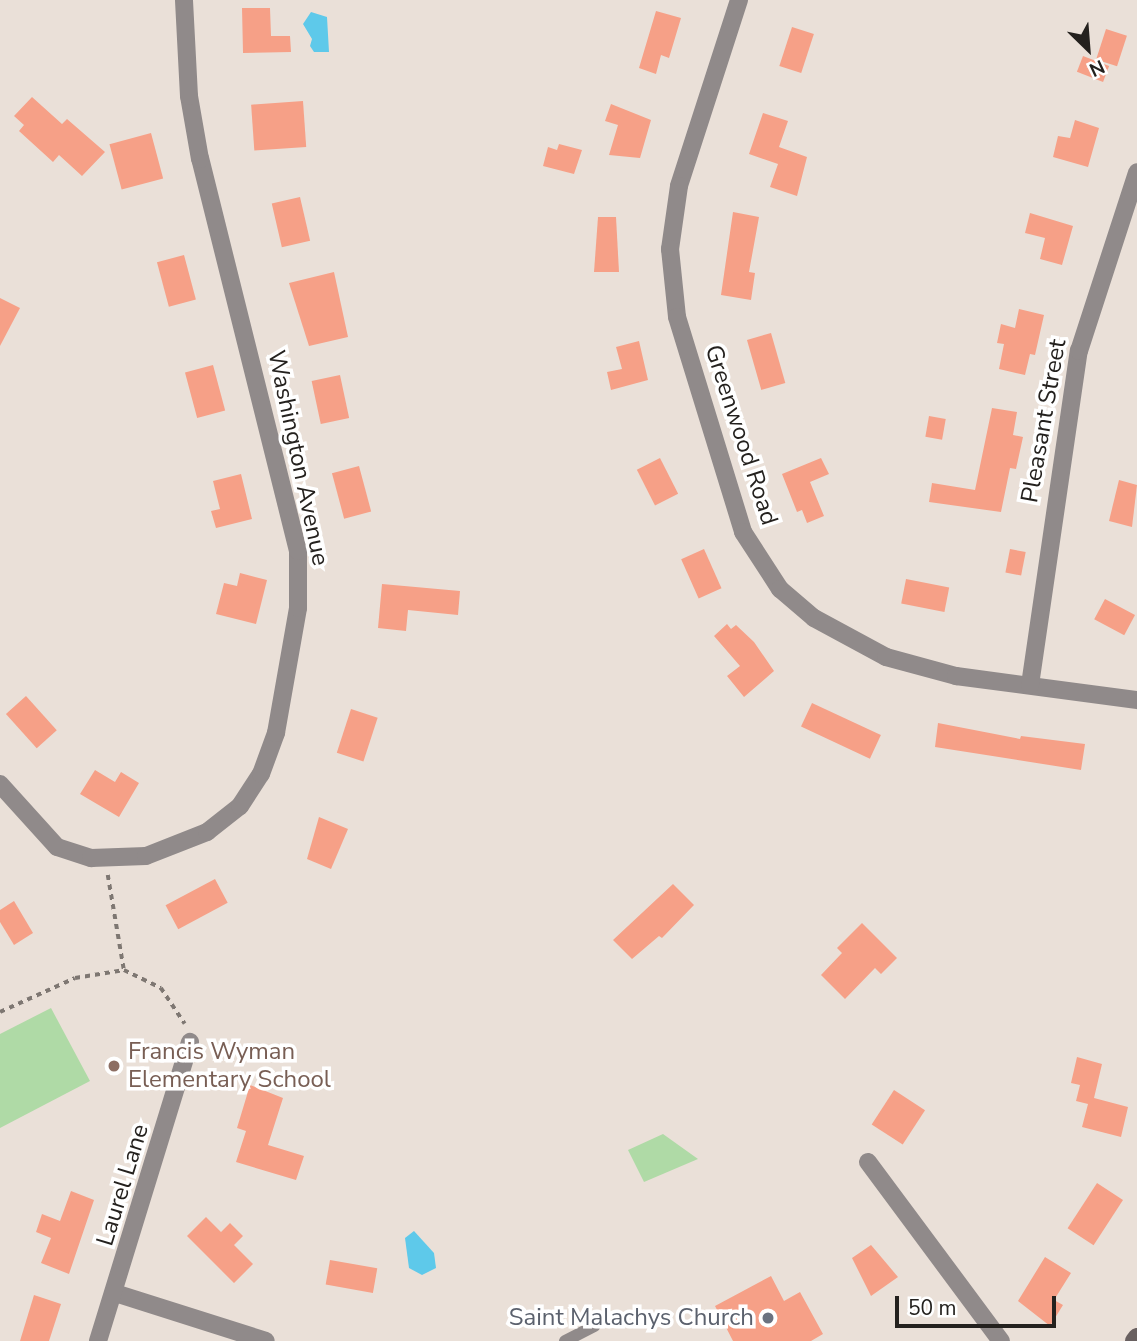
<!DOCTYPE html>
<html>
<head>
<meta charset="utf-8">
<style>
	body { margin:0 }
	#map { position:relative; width:1137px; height:1341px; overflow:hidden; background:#eae0d8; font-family:"Nunito Sans",sans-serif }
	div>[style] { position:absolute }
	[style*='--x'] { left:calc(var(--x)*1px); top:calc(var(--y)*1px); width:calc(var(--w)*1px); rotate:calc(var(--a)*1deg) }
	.green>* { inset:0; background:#afdaa6 }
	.water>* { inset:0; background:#5ec9ea }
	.building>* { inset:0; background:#f6a087; transform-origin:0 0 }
	.path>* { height:3.5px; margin-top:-1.75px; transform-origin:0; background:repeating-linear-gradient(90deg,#7e7772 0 5px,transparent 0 10px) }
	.service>* { height:12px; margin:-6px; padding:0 6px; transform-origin:6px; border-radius:6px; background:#908a8a }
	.minor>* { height:18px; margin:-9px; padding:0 9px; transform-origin:9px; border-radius:9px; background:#908a8a }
	.secondary>* { height:18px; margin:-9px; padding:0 9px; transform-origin:9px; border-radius:9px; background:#696060 }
	.dots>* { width:19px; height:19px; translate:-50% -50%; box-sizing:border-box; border:4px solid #fff; border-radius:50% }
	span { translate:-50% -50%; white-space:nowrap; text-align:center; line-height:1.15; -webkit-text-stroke:7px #fff; paint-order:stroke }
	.street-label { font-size:24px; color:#24211e }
	.education-label { font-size:24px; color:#785e54 }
	.left { translate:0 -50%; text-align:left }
	.worship-label { font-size:24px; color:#5b616d }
	.right { translate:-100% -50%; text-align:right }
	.north { position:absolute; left:1053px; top:14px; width:70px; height:70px; -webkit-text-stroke:5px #fff; paint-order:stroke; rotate:155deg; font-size:19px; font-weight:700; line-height:28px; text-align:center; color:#24211e }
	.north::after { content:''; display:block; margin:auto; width:24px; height:32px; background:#24211e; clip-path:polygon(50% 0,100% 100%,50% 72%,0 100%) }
	.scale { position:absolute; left:895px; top:1296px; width:161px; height:32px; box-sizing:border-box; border:4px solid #24211e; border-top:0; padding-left:9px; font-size:21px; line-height:24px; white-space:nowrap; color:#24211e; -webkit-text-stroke:5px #fff; paint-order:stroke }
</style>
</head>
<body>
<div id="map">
	<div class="green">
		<i style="clip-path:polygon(51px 1008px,90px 1081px,0 1128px,0 1034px)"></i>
		<i style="clip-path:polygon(663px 1134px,698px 1159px,644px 1182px,628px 1150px)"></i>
	</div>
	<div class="water">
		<i style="clip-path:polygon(311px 12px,327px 17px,329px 52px,314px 52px,310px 46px,312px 39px,303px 24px)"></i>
		<i style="clip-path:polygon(414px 1231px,434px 1253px,436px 1268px,422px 1275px,409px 1268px,405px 1238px)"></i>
	</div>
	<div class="building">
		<i style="clip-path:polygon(242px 8px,270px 8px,271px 36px,290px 36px,291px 52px,243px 53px)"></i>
		<i style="clip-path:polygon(656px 11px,681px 18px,669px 58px,661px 55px,656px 74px,639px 68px)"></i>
		<i style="left:792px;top:27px;width:23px;height:41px;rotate:18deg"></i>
		<i style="left:1106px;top:29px;width:22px;height:32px;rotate:18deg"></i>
		<i style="left:1083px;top:56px;width:28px;height:17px;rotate:21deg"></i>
		<i style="clip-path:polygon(32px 97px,62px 124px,67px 119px,105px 152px,82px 176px,59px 155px,53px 162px,19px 131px,24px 125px,14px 116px)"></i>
		<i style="left:303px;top:101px;width:46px;height:52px;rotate:86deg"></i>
		<i style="clip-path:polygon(611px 104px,651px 120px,640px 158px,609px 155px,618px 125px,605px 121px)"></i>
		<i style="clip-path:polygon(763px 113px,788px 121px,779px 147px,807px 157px,797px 196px,770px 187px,778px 164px,749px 154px)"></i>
		<i style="clip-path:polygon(1075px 120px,1099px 128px,1088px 167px,1053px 157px,1058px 136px,1070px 138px)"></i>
		<i style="left:151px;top:133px;width:47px;height:43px;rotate:75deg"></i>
		<i style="clip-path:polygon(559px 144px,582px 150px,574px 174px,543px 166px,548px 147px,557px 150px)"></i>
		<i style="left:300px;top:197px;width:45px;height:29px;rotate:77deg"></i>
		<i style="clip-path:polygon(733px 212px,759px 217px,749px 272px,755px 273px,751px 300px,721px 295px)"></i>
		<i style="clip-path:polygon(1030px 213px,1073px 226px,1062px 265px,1040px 259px,1045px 238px,1025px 233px)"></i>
		<i style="clip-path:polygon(598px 217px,616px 217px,619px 272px,594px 272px)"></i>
		<i style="left:184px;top:255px;width:46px;height:28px;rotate:75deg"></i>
		<i style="clip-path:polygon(334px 272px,348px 337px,309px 346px,289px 283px)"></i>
		<i style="clip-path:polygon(0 298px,20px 308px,0 346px)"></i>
		<i style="clip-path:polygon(1019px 309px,1044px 315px,1035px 355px,1030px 354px,1025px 375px,999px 369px,1004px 344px,997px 343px,1001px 324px,1015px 328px)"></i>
		<i style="left:771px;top:333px;width:52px;height:25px;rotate:74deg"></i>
		<i style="clip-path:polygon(639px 341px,648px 380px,611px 390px,607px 372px,622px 369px,616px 347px)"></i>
		<i style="left:213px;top:365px;width:47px;height:29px;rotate:75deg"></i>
		<i style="left:340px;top:375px;width:44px;height:29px;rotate:78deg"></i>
		<i style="clip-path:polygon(992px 408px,1017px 412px,1013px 435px,1023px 437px,1016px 469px,1010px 468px,1001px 512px,929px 502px,932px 483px,975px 490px)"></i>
		<i style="left:929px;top:416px;width:17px;height:21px;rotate:10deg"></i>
		<i style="left:660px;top:458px;width:40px;height:26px;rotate:63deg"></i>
		<i style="clip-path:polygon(821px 458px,829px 474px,810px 482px,824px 516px,807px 523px,802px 510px,797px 512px,782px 474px)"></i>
		<i style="left:359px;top:466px;width:47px;height:28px;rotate:75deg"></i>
		<i style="clip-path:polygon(241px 474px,252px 519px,216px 528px,211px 511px,220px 509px,213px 481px)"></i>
		<i style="clip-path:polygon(1119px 480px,1137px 485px,1132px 527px,1109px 521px)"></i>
		<i style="left:704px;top:549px;width:43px;height:25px;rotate:66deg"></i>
		<i style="left:1010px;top:549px;width:16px;height:24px;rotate:11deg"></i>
		<i style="clip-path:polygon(240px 573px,267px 580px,256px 624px,216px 614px,224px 583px,237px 586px)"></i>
		<i style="left:906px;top:579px;width:44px;height:25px;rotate:11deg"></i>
		<i style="clip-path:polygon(382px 584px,460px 591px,458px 615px,408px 610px,406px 631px,378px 628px)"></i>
		<i style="left:1105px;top:599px;width:34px;height:23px;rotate:28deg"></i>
		<i style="clip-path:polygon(727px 624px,731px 629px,736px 625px,754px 642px,774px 671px,744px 697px,727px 676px,740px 666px,714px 636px)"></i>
		<i style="left:26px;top:696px;width:46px;height:27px;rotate:48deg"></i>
		<i style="left:812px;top:703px;width:76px;height:26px;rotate:25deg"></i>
		<i style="left:351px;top:709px;width:28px;height:46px;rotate:18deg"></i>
		<i style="clip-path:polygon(938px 723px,1020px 739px,1021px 736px,1085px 744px,1081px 770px,935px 747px)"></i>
		<i style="clip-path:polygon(95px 770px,115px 782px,121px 772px,139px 783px,119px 817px,80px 794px)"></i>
		<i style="clip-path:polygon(319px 817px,348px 829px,331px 869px,307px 859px)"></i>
		<i style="left:215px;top:879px;width:27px;height:56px;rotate:62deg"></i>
		<i style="clip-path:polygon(673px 884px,694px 905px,662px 938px,659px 936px,632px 959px,613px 940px)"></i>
		<i style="clip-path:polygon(14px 901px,33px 933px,14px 945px,0 922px,0 910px)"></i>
		<i style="clip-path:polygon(862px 923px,897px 958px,881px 974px,875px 968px,845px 999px,821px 975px,842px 953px,837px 948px)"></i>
		<i style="clip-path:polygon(1077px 1057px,1102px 1064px,1094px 1098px,1128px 1107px,1121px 1137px,1082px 1127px,1088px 1104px,1076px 1101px,1080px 1085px,1071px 1083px)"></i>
		<i style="clip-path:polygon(250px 1085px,283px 1098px,268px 1145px,304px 1156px,296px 1180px,236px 1162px,246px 1131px,237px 1128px)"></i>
		<i style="left:894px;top:1090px;width:37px;height:41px;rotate:33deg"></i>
		<i style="left:1097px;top:1183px;width:31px;height:54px;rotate:33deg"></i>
		<i style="clip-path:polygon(71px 1191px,94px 1200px,69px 1274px,41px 1263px,51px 1238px,36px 1232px,42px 1214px,60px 1221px)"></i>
		<i style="clip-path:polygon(206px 1217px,221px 1232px,230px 1223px,243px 1236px,234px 1245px,253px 1264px,234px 1283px,187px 1236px)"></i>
		<i style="clip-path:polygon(871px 1245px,898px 1277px,871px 1296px,852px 1258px)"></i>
		<i style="clip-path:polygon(1045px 1257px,1071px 1273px,1054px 1300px,1063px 1305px,1050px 1326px,1018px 1301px)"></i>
		<i style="left:330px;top:1260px;width:48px;height:25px;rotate:10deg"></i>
		<i style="clip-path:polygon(771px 1276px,784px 1301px,800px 1292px,823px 1334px,811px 1341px,733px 1341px,715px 1306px)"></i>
		<i style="clip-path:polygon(34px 1295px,61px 1304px,49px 1341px,20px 1341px)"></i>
	</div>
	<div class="path">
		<i style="--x:108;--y:875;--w:96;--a:80.4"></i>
		<i style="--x:0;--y:1012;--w:82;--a:-24.4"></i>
		<i style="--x:75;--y:978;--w:50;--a:-9.3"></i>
		<i style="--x:124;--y:970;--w:41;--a:25.9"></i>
		<i style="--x:161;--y:988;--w:43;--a:56.3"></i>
	</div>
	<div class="service">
		<i style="--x:565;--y:1341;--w:33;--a:-27"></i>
	</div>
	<div class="minor">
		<i style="--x:739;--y:0;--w:195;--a:107.9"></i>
		<i style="--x:679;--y:186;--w:64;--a:98.1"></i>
		<i style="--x:670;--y:249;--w:68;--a:84.1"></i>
		<i style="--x:677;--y:317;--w:225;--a:72.9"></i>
		<i style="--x:743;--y:532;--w:68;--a:57"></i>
		<i style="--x:780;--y:589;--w:45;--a:40.5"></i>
		<i style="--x:814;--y:618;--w:82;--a:28.4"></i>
		<i style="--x:886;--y:657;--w:73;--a:15.2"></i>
		<i style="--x:956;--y:676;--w:183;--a:7.6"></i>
		<i style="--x:1030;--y:685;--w:338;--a:-81.7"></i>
		<i style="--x:1079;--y:351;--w:188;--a:-72"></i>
		<i style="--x:0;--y:784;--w:85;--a:47.9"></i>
		<i style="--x:57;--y:847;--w:36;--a:18"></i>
		<i style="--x:91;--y:858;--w:55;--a:-2.1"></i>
		<i style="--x:146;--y:856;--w:66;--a:-21.5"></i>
		<i style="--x:207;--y:832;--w:42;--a:-38.2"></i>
		<i style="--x:240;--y:806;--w:38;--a:-57"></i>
		<i style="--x:261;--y:774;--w:44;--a:-69.9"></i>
		<i style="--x:276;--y:733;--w:127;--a:-80"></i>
		<i style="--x:298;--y:608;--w:57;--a:-90"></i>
		<i style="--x:298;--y:551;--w:404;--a:-104"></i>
		<i style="--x:200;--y:159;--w:64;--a:-99.9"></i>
		<i style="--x:189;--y:96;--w:96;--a:-93"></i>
		<i style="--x:868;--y:1162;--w:223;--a:53.4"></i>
		<i style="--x:115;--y:1293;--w:158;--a:17.6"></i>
		<i style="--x:98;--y:1341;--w:313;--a:-72.9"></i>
	</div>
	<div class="secondary">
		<i style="--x:1134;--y:1341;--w:5;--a:-53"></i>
	</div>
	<div class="dots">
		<i style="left:114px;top:1066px;background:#8d6e63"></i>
		<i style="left:768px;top:1318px;background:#6b7280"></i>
	</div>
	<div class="street-label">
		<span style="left:1044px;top:421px;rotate:-80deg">Pleasant Street</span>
		<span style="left:741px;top:435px;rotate:72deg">Greenwood Road</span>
		<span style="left:298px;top:458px;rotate:78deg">Washington Avenue</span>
		<span style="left:123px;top:1185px;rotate:-73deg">Laurel Lane</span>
	</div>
	<div class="education-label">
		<span class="left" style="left:128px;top:1066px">Francis Wyman<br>Elementary School</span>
	</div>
	<div class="worship-label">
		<span class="right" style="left:754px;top:1318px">Saint Malachys Church</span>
	</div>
	<div class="north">N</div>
	<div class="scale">50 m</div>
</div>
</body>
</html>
